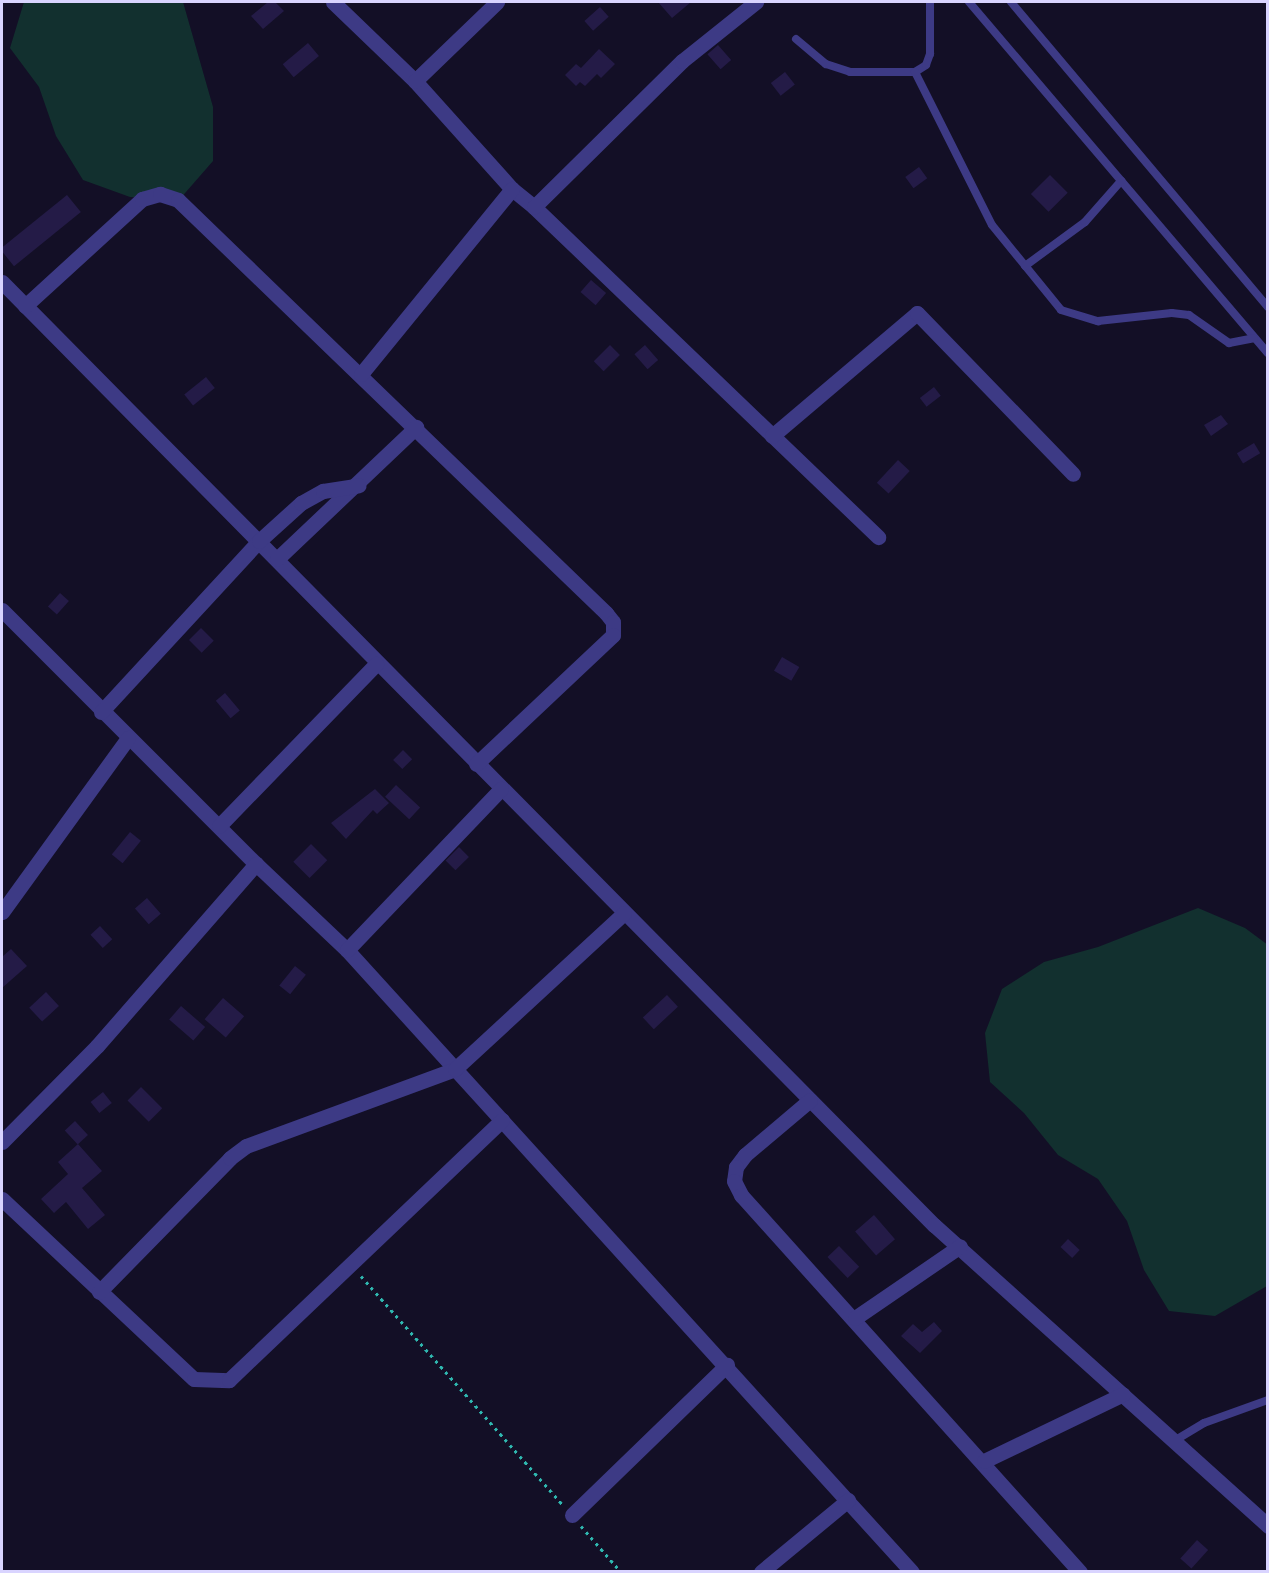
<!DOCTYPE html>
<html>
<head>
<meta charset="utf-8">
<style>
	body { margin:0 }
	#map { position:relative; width:1269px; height:1573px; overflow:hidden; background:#130f26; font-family:"PT Sans",sans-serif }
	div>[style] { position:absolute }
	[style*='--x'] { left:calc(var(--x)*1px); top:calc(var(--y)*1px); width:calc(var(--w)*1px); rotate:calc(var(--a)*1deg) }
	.green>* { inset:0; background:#12302f }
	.building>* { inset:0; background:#241b47; transform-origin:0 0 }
	.path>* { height:3px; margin-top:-1.5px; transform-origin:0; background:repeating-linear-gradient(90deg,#2fb8b0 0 3px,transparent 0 7.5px) }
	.lane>* { height:8px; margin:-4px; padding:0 4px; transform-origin:4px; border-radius:4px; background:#3d3a85 }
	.street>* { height:15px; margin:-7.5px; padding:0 7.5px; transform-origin:7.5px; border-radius:7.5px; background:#3d3a85 }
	span { translate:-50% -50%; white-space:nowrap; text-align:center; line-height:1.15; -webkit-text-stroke:4.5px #130f26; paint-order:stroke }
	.frame { position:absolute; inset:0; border:3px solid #d9d4ff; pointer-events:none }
</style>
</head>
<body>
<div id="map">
	<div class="green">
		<i style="clip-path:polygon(24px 2px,183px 2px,213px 107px,213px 161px,179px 200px,130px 197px,83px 180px,56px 136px,39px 87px,10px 48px)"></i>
		<i style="clip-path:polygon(1198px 908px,1245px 928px,1268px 945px,1267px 1286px,1215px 1316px,1169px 1311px,1144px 1270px,1127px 1221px,1098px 1179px,1058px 1155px,1024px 1113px,990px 1082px,985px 1033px,1002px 989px,1044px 962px,1098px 947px)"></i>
	</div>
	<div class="building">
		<i style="clip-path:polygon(268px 2px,275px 2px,284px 11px,263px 29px,251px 16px)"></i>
		<i style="clip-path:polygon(658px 2px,691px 2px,672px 18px)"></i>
		<i style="left:600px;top:7px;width:13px;height:21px;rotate:48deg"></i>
		<i style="left:308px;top:43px;width:17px;height:33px;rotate:50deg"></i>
		<i style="left:718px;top:45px;width:20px;height:14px;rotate:49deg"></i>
		<i style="clip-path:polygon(599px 49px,615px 64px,601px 78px,597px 74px,585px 86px,580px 82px,576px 86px,565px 75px,576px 64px,581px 68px)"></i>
		<i style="left:785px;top:72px;width:16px;height:18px;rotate:52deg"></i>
		<i style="left:919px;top:167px;width:14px;height:17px;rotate:54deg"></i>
		<i style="left:1050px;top:175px;width:25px;height:27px;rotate:45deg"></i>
		<i style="left:67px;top:195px;width:22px;height:86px;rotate:51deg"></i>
		<i style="left:591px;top:280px;width:20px;height:16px;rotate:41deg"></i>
		<i style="left:610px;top:345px;width:14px;height:23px;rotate:45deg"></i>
		<i style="left:645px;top:345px;width:20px;height:14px;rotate:49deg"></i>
		<i style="left:206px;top:377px;width:14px;height:28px;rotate:51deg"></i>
		<i style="left:934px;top:387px;width:11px;height:18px;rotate:52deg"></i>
		<i style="clip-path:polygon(1221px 415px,1228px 424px,1211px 436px,1204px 425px)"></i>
		<i style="left:1254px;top:443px;width:12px;height:20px;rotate:59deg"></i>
		<i style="left:898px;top:460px;width:16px;height:31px;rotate:43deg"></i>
		<i style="left:60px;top:593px;width:12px;height:18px;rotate:42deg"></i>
		<i style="left:201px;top:628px;width:18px;height:17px;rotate:45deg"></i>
		<i style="left:782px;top:657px;width:20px;height:16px;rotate:30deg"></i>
		<i style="left:225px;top:693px;width:23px;height:12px;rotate:50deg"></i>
		<i style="left:403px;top:750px;width:13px;height:14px;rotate:45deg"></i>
		<i style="left:396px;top:785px;width:33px;height:16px;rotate:43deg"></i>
		<i style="clip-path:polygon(375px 789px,389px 803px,377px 814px,373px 810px,346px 839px,331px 823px)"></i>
		<i style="left:130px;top:832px;width:14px;height:29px;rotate:39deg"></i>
		<i style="left:311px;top:844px;width:23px;height:25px;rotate:45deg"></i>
		<i style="left:459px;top:847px;width:14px;height:19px;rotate:45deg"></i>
		<i style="left:147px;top:898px;width:21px;height:16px;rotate:49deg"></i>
		<i style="left:100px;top:926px;width:18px;height:13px;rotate:47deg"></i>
		<i style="clip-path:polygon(11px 949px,27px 966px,2px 988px,2px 957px)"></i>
		<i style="left:295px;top:966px;width:14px;height:25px;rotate:39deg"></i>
		<i style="left:46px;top:992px;width:19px;height:23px;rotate:47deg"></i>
		<i style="left:667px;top:995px;width:16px;height:33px;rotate:47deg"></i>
		<i style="left:223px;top:998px;width:28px;height:28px;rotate:41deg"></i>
		<i style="left:181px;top:1006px;width:32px;height:18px;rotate:41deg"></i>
		<i style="left:141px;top:1087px;width:30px;height:19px;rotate:45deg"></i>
		<i style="left:103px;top:1092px;width:14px;height:16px;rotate:51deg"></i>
		<i style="left:75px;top:1121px;width:19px;height:14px;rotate:47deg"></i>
		<i style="clip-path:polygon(78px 1144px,102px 1171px,82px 1188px,105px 1215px,88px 1229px,66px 1202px,54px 1213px,41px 1199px,68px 1174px,58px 1162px)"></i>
		<i style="left:874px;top:1215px;width:32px;height:25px;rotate:49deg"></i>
		<i style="left:1068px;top:1239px;width:16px;height:11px;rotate:43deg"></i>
		<i style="left:839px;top:1246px;width:29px;height:16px;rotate:46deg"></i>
		<i style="clip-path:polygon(934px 1322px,942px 1331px,920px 1353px,901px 1336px,913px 1324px,922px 1332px)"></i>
		<i style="left:1197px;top:1540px;width:15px;height:25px;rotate:42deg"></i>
	</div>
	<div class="path">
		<i style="--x:361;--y:1276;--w:305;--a:48.6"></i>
		<i style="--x:581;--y:1526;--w:61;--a:49"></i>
	</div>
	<div class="lane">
		<i style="--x:969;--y:2;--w:461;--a:49.6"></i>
		<i style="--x:1011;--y:2;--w:399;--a:49.9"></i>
		<i style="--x:796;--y:39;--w:39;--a:40"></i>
		<i style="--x:826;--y:64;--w:25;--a:18"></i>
		<i style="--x:850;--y:72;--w:65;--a:0"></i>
		<i style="--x:915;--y:72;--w:13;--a:-32"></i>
		<i style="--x:926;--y:65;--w:12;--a:-70"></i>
		<i style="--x:930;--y:54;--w:52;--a:-90"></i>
		<i style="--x:915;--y:72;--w:171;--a:63.3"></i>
		<i style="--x:992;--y:225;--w:109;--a:50.9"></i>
		<i style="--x:1061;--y:310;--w:39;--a:17"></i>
		<i style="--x:1098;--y:321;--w:74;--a:-6.2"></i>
		<i style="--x:1172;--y:313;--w:17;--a:7"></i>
		<i style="--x:1189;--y:315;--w:49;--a:35"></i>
		<i style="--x:1229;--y:343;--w:25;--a:-11"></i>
		<i style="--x:1025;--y:266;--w:74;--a:-36.3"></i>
		<i style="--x:1085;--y:222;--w:55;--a:-48.7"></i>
		<i style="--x:1174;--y:1441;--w:35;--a:-31"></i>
		<i style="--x:1204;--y:1423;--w:68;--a:-19.8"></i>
	</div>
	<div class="street">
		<i style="--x:333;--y:2;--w:114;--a:43.9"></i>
		<i style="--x:415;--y:81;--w:145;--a:48.1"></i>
		<i style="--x:512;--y:189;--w:28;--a:39"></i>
		<i style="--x:534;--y:207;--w:477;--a:43.8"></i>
		<i style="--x:415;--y:81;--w:114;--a:-43.9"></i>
		<i style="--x:534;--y:207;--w:208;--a:-44.6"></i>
		<i style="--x:682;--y:61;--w:95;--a:-38.6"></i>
		<i style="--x:2;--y:282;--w:1326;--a:45.34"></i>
		<i style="--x:934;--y:1225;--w:450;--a:42"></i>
		<i style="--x:25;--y:306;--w:159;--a:-42.4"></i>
		<i style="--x:142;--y:199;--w:19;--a:-16"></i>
		<i style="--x:160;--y:194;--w:19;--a:18"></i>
		<i style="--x:178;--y:200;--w:595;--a:43.98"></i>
		<i style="--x:606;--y:613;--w:11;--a:52"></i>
		<i style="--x:613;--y:622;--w:13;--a:90"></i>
		<i style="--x:613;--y:635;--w:188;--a:136.7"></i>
		<i style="--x:361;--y:374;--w:239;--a:-50.8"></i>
		<i style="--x:772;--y:436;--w:190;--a:-40.3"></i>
		<i style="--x:917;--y:313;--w:224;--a:45.9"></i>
		<i style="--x:277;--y:559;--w:192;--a:-43.5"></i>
		<i style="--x:2;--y:610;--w:359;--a:45"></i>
		<i style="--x:256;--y:864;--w:125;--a:43.4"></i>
		<i style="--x:347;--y:950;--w:840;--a:47.75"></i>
		<i style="--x:101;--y:712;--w:233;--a:-47.3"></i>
		<i style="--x:259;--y:541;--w:57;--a:-42.1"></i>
		<i style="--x:301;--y:503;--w:25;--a:-29"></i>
		<i style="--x:323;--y:491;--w:36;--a:-9"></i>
		<i style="--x:219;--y:826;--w:226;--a:-45.9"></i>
		<i style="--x:2;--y:912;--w:215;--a:-54.1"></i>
		<i style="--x:347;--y:950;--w:223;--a:-46.3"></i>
		<i style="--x:810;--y:1100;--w:85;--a:139.8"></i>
		<i style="--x:745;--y:1155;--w:15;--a:127"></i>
		<i style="--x:736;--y:1167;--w:14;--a:98"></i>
		<i style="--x:734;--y:1181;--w:16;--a:63"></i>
		<i style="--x:741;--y:1195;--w:507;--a:48.04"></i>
		<i style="--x:2;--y:1142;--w:135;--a:-45.3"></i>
		<i style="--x:97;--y:1046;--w:242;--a:-48.9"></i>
		<i style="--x:2;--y:1199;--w:263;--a:43.2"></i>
		<i style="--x:194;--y:1379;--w:35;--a:2"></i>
		<i style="--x:229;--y:1380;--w:377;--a:-43.6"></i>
		<i style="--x:99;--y:1292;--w:187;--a:-45.6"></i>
		<i style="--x:230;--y:1158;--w:20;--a:-37"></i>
		<i style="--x:246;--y:1146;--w:223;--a:-20.2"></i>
		<i style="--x:455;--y:1069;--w:230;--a:-42.7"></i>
		<i style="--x:855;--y:1318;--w:127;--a:-34.4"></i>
		<i style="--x:984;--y:1461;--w:154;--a:-25.7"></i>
		<i style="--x:572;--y:1515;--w:216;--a:-44.1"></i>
		<i style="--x:761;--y:1572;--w:113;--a:-39.6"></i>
	</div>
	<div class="frame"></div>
</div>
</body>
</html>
